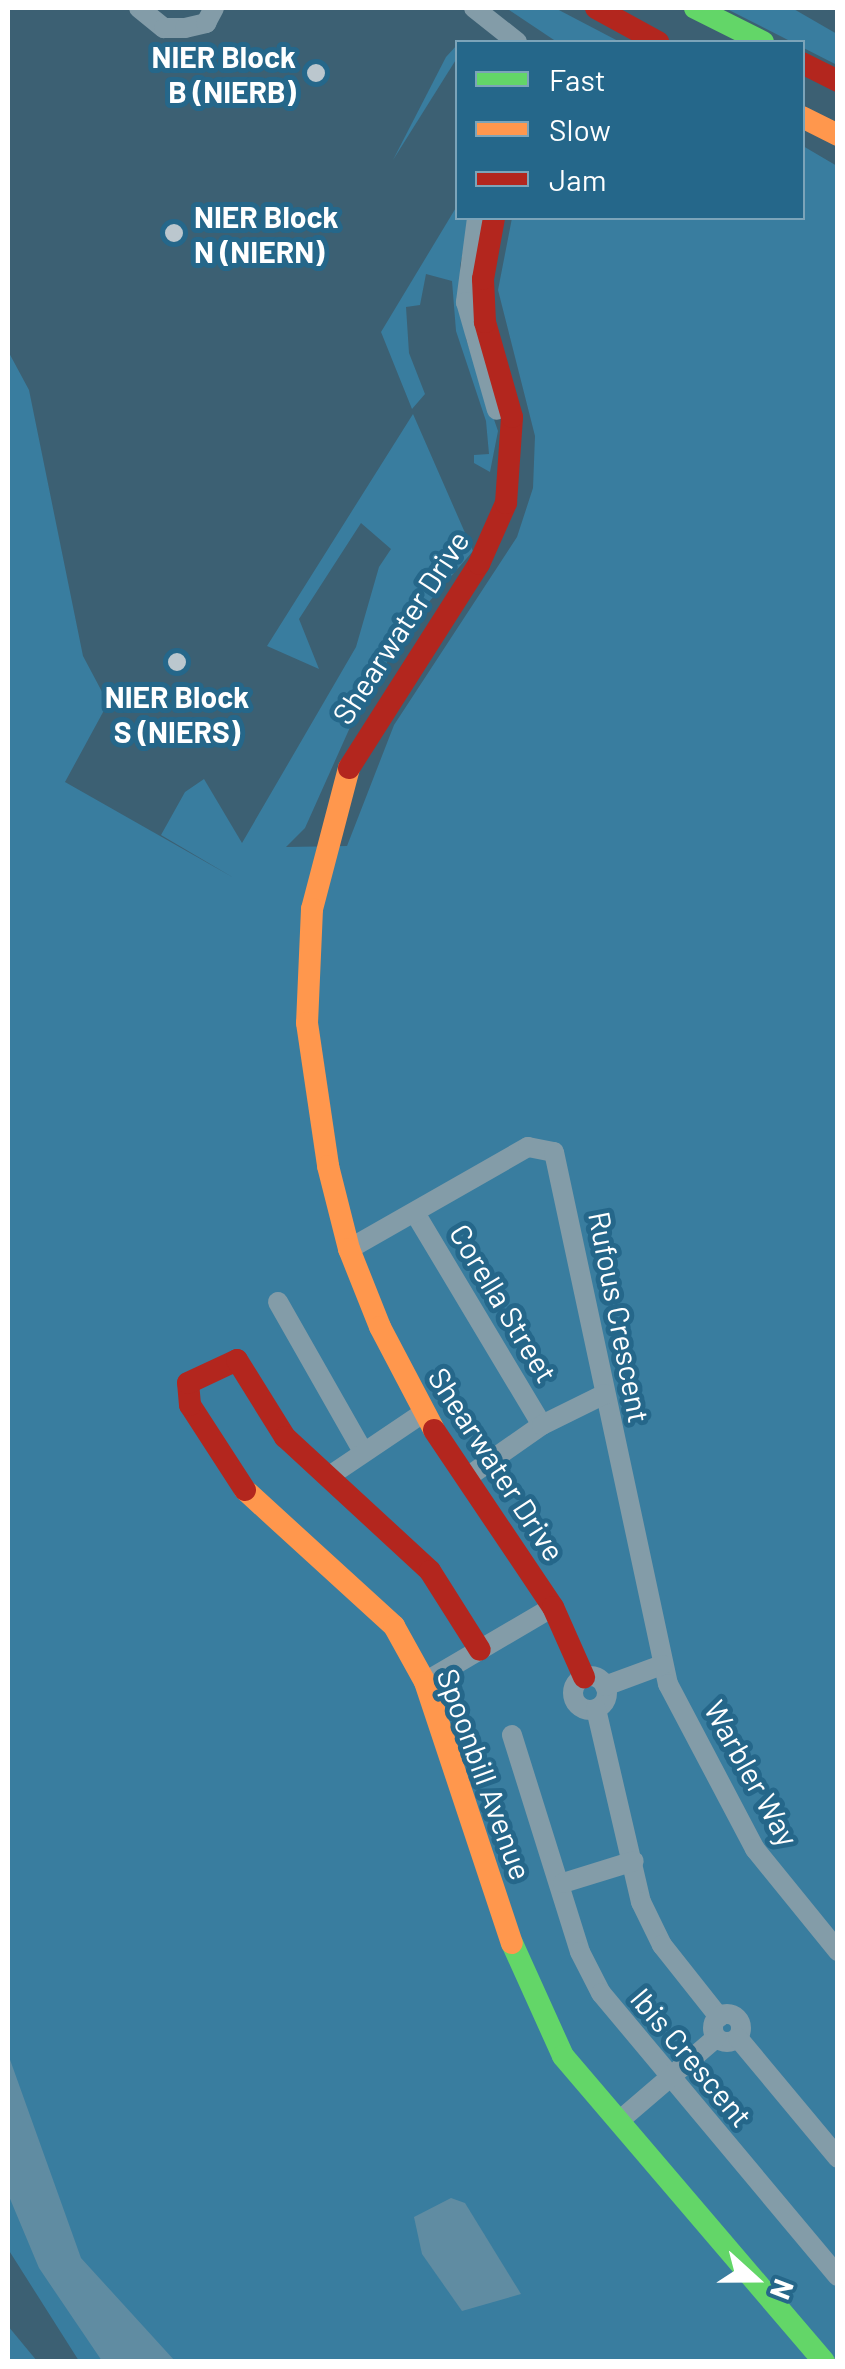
<!DOCTYPE html>
<html>
<head>
<meta charset="utf-8">
<style>
	body { margin:0 }
	#map { position:relative; width:845px; height:2369px; overflow:hidden; background:#3c6073; font-family:Barlow,sans-serif }
	div>[style] { position:absolute }
	[style*='--x'] { left:calc(var(--x)*1px); top:calc(var(--y)*1px); width:calc(var(--w)*1px); rotate:calc(var(--a)*1deg) }
	.green>* { inset:0; background:#397d9f }
	.water>* { inset:0; background:#608ca2 }
	.street>* { height:20px; margin:-10px; padding:0 10px; transform-origin:10px; border-radius:10px; background:#839ca8 }
	.street>.ring { margin:-10px; padding:0; box-sizing:content-box; background:none; border:20px solid #839ca8; border-radius:50% }
	.fast>* { height:22px; margin:-11px; padding:0 11px; transform-origin:11px; border-radius:11px; background:#63d668 }
	.slow>* { height:22px; margin:-11px; padding:0 11px; transform-origin:11px; border-radius:11px; background:#ff974d }
	.jam>* { height:22px; margin:-11px; padding:0 11px; transform-origin:11px; border-radius:11px; background:#b3261e }
	.dots>* { width:28px; height:28px; translate:-50% -50%; box-sizing:border-box; border:5px solid #25678a; border-radius:50% }
	span { translate:-50% -50%; white-space:nowrap; text-align:center; line-height:1.15; -webkit-text-stroke:10px #25678a; paint-order:stroke }
	.poi-label { font-size:30px; color:#fff; font-weight:700 }
	.right { translate:-100% -50%; text-align:right }
	.left { translate:0 -50%; text-align:left }
	.street-label { font-size:30px; color:#fff }
	.frame { position:absolute; inset:0; border:10px solid #fff; pointer-events:none }
	.legend { position:absolute; left:455px; top:40px; width:350px; height:180px; box-sizing:border-box; background:#25678a; border:2px solid #7ca4b9; margin:0; padding:12px 18px; list-style:none; font-size:30px; color:#fff }
	.legend li { display:flex; align-items:center; gap:20px; height:50px }
	.legend b { width:50px; border:2px solid #7ca4b9 }
	.north { position:absolute; left:705px; top:2229px; width:100px; height:100px; -webkit-text-stroke:8px #25678a; paint-order:stroke; rotate:111deg; font-size:28px; font-weight:700; line-height:40px; text-align:center; color:#fff }
	.north::after { content:''; display:block; margin:auto; width:35px; height:45px; background:#fff; clip-path:polygon(50% 0,100% 100%,50% 72%,0 100%) }
</style>
</head>
<body>
<div id="map">
	<div class="green">
		<i style="clip-path:polygon(506px 8px,555px 8px,620px 42px,557px 42px)"></i>
		<i style="clip-path:polygon(725px 8px,792px 8px,837px 34px,837px 65px)"></i>
		<i style="clip-path:polygon(457px 45px,457px 58px,393px 160px,446px 57px)"></i>
		<i style="clip-path:polygon(803px 146px,837px 166px,837px 2361px,79px 2361px,8px 2249px,8px 351px,29px 390px,83px 656px,108px 703px,65px 782px,234px 878px,161px 835px,185px 792px,204px 779px,242px 843px,356px 647px,379px 567px,391px 549px,361px 523px,299px 619px,319px 669px,267px 646px,413px 414px,473px 551px,415px 618px,360px 705px,305px 828px,286px 847px,347px 846px,394px 725px,517px 537px,533px 488px,535px 436px,498px 290px,512px 218px,802px 218px)"></i>
		<i style="clip-path:polygon(457px 206px,458px 218px,470px 218px,460px 266px,466px 339px,498px 431px,490px 472px,474px 463px,474px 455px,489px 454px,486px 421px,456px 331px,452px 281px,426px 274px,420px 305px,406px 307px,409px 353px,425px 394px,412px 409px,381px 332px)"></i>
		<i style="clip-path:polygon(8px 2326px,37px 2361px,8px 2361px)"></i>
	</div>
	<div class="water">
		<i style="clip-path:polygon(8px 2054px,81px 2258px,175px 2361px,102px 2361px,39px 2268px,8px 2194px)"></i>
		<i style="clip-path:polygon(451px 2198px,465px 2203px,521px 2294px,462px 2311px,422px 2254px,414px 2217px)"></i>
	</div>
	<div class="street">
		<i style="--x:139;--y:8;--w:32;--a:39"></i>
		<i style="--x:164;--y:28;--w:21;--a:0"></i>
		<i style="--x:185;--y:28;--w:22;--a:-13"></i>
		<i style="--x:206;--y:23;--w:17;--a:-62"></i>
		<i style="--x:474;--y:8;--w:55;--a:38.3"></i>
		<i style="--x:477;--y:218;--w:85;--a:97.5"></i>
		<i style="--x:466;--y:302;--w:112;--a:74"></i>
		<i style="--x:415;--y:1213;--w:247;--a:59.1"></i>
		<i style="--x:349;--y:1249;--w:206;--a:-29.7"></i>
		<i style="--x:528;--y:1147;--w:26;--a:11"></i>
		<i style="--x:554;--y:1152;--w:544;--a:77.91"></i>
		<i style="--x:668;--y:1684;--w:187;--a:62.2"></i>
		<i style="--x:755;--y:1849;--w:132;--a:50.9"></i>
		<i style="--x:278;--y:1302;--w:170;--a:60.4"></i>
		<i style="--x:328;--y:1477;--w:115;--a:-34"></i>
		<i style="--x:466;--y:1478;--w:93;--a:-34.9"></i>
		<i style="--x:542;--y:1425;--w:70;--a:-26.2"></i>
		<i class="ring" style="left:573px;top:1676px;width:14px;height:14px"></i>
		<i style="--x:425;--y:1682;--w:148;--a:-30.4"></i>
		<i style="--x:605;--y:1686;--w:61;--a:-20.2"></i>
		<i style="--x:596;--y:1709;--w:198;--a:76.9"></i>
		<i style="--x:641;--y:1902;--w:48;--a:64"></i>
		<i style="--x:662;--y:1945;--w:92;--a:51.6"></i>
		<i style="--x:512;--y:1735;--w:227;--a:72.6"></i>
		<i style="--x:580;--y:1952;--w:46;--a:62.9"></i>
		<i style="--x:601;--y:1993;--w:369;--a:50.1"></i>
		<i style="--x:563;--y:1883;--w:74;--a:-17.2"></i>
		<i class="ring" style="left:713px;top:2014px;width:8px;height:8px"></i>
		<i style="--x:738;--y:2038;--w:156;--a:50.2"></i>
		<i style="--x:619;--y:2121;--w:128;--a:-40.6"></i>
	</div>
	<div class="fast">
		<i style="--x:695;--y:8;--w:76;--a:26.6"></i>
		<i style="--x:512;--y:1943;--w:124;--a:65.7"></i>
		<i style="--x:563;--y:2056;--w:402;--a:49.5"></i>
	</div>
	<div class="slow">
		<i style="--x:802;--y:117;--w:40;--a:26.6"></i>
		<i style="--x:349;--y:768;--w:146;--a:104.7"></i>
		<i style="--x:312;--y:909;--w:114;--a:92.5"></i>
		<i style="--x:307;--y:1023;--w:145;--a:81.6"></i>
		<i style="--x:328;--y:1166;--w:86;--a:75.8"></i>
		<i style="--x:349;--y:1249;--w:84;--a:68.3"></i>
		<i style="--x:380;--y:1327;--w:116;--a:62.3"></i>
		<i style="--x:245;--y:1490;--w:202;--a:42.4"></i>
		<i style="--x:394;--y:1626;--w:64;--a:61"></i>
		<i style="--x:425;--y:1682;--w:275;--a:71.6"></i>
	</div>
	<div class="jam">
		<i style="--x:596;--y:8;--w:71;--a:28.7"></i>
		<i style="--x:802;--y:63;--w:40;--a:26.6"></i>
		<i style="--x:349;--y:768;--w:242;--a:-57.5"></i>
		<i style="--x:479;--y:564;--w:67;--a:-66.1"></i>
		<i style="--x:506;--y:503;--w:86;--a:-86"></i>
		<i style="--x:512;--y:417;--w:99;--a:-105.9"></i>
		<i style="--x:485;--y:322;--w:43;--a:-92.7"></i>
		<i style="--x:483;--y:279;--w:62;--a:-79.8"></i>
		<i style="--x:434;--y:1430;--w:213;--a:56.1"></i>
		<i style="--x:553;--y:1607;--w:77;--a:66.1"></i>
		<i style="--x:245;--y:1490;--w:101;--a:-122.9"></i>
		<i style="--x:190;--y:1405;--w:22;--a:-95"></i>
		<i style="--x:188;--y:1383;--w:54;--a:-25.1"></i>
		<i style="--x:237;--y:1360;--w:91;--a:58.1"></i>
		<i style="--x:285;--y:1437;--w:197;--a:42.7"></i>
		<i style="--x:430;--y:1571;--w:93;--a:57.7"></i>
	</div>
	<div class="dots">
		<i style="left:316px;top:73px;background:#bbc7ce"></i>
		<i style="left:174px;top:233px;background:#bbc7ce"></i>
		<i style="left:177px;top:662px;background:#bbc7ce"></i>
	</div>
	<div class="poi-label">
		<span class="right" style="left:296px;top:73px">NIER Block<br>B (NIERB)</span>
		<span class="left" style="left:194px;top:233px">NIER Block<br>N (NIERN)</span>
		<span style="left:177px;top:713px">NIER Block<br>S (NIERS)</span>
	</div>
	<div class="street-label">
		<span style="left:400px;top:627px;rotate:-57deg">Shearwater Drive</span>
		<span style="left:504px;top:1303px;rotate:59deg">Corella Street</span>
		<span style="left:620px;top:1317px;rotate:79deg">Rufous Crescent</span>
		<span style="left:497px;top:1464px;rotate:57deg">Shearwater Drive</span>
		<span style="left:752px;top:1773px;rotate:61deg">Warbler Way</span>
		<span style="left:485px;top:1774px;rotate:70deg">Spoonbill Avenue</span>
		<span style="left:692px;top:2057px;rotate:50deg">Ibis Crescent</span>
	</div>
	<div class="frame"></div>
	<ul class="legend">
	<li><b style="height:12px;background:#63d668"></b>Fast</li>
	<li><b style="height:12px;background:#ff974d"></b>Slow</li>
	<li><b style="height:12px;background:#b3261e"></b>Jam</li>
	</ul>
	<div class="north">N</div>
</div>
</body>
</html>
